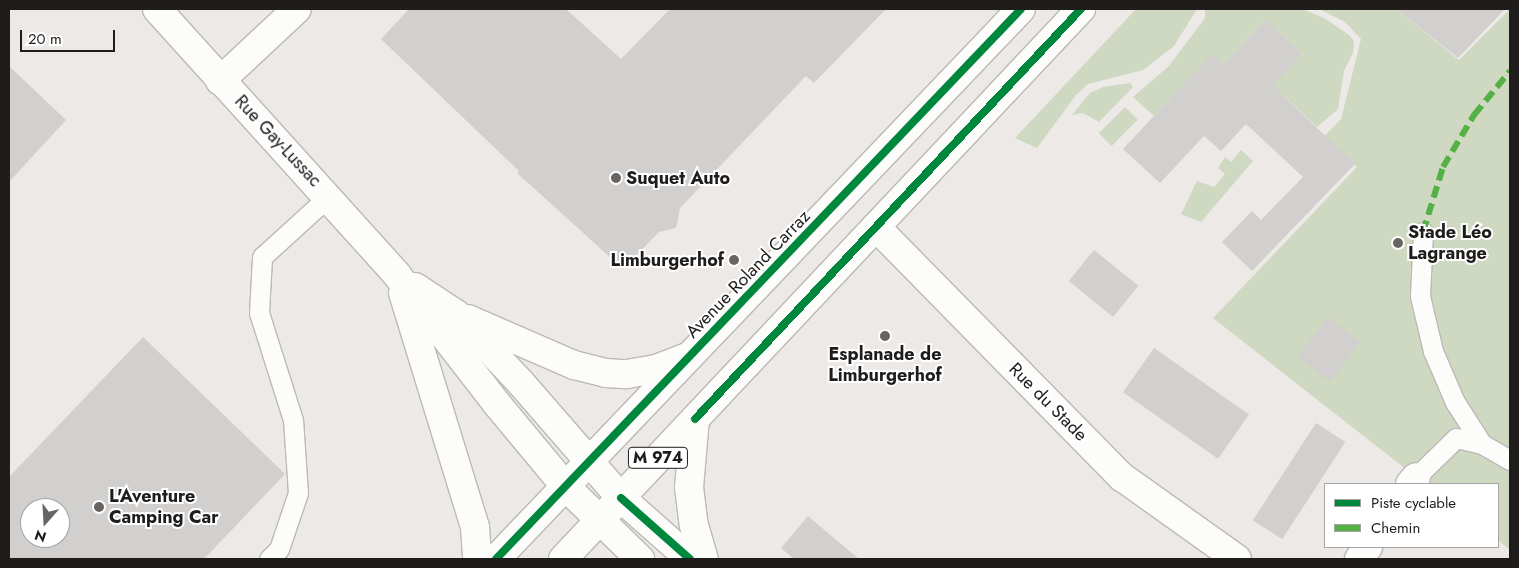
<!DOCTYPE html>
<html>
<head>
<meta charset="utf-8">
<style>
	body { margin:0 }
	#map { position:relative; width:1519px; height:568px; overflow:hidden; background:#ece9e7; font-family:Jost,sans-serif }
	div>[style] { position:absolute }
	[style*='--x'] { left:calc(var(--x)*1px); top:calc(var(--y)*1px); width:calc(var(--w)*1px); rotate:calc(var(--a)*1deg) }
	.green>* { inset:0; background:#cfd8c0; transform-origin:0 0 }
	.building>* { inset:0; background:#d2d0ce; transform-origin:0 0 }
	.roads { filter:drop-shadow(1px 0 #bcb9b7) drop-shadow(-1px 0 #bcb9b7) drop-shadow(0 1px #bcb9b7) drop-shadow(0 -1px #bcb9b7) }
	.lane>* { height:19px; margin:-9.5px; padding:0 9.5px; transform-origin:9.5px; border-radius:9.5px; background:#fcfcfb }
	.street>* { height:28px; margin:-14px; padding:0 14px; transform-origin:14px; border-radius:14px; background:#fcfcfb }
	.secondary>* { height:28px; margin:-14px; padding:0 14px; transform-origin:14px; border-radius:14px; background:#fcfcfb }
	.primary>* { height:28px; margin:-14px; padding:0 14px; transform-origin:14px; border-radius:14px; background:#fcfcfb }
	.quiet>* { height:6px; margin-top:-3px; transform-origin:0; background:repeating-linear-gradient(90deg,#55b145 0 12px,transparent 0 18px) }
	.cycleway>* { height:8px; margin:-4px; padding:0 4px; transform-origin:4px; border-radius:4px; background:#00873e }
	.dots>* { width:14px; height:14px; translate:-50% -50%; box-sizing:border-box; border:2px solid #fff; border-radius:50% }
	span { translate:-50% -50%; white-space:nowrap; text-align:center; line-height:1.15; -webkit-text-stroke:4px #fff; paint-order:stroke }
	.shield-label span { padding:1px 4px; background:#fff; border:1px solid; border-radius:4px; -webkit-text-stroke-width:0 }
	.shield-label { font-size:16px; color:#1f1d1b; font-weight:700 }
	.street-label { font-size:18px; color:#1f1d1b }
	.poi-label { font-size:18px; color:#1f1d1b; font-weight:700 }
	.left { translate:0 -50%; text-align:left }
	.right { translate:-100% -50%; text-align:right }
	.frame { position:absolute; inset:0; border:10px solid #1f1d1b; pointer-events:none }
	.legend { position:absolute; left:1324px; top:483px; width:175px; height:65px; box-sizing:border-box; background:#fff; border:1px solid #a5a5a4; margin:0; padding:6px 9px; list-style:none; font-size:15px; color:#1f1d1b }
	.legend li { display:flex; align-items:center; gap:10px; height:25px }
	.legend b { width:25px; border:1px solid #a5a5a4 }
	.north { position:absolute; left:20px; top:498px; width:50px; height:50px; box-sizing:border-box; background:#fff; border:1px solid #a5a5a4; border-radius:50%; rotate:199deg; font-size:14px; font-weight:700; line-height:20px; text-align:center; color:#1f1d1b }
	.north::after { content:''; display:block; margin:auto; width:18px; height:22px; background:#676462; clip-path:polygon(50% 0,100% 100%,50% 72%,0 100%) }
	.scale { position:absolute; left:20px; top:30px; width:95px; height:22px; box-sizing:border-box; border:2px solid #1f1d1b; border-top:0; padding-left:6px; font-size:15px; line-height:18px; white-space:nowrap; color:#1f1d1b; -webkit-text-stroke:4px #fff; paint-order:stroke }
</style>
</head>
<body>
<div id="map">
	<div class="green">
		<i style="clip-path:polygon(1136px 9px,1197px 9px,1174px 46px,1143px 70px,1088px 84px,1076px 95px,1037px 148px,1015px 138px)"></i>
		<i style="clip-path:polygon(1205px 9px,1302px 9px,1324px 18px,1349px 35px,1354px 41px,1353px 53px,1344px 71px,1338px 109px,1317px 127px,1284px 96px,1268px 91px,1302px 54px,1266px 20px,1232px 56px,1241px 82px,1212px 55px,1154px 116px,1133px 97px,1169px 66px,1205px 18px)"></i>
		<i style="clip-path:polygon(1319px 9px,1396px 9px,1459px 60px,1510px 9px,1510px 550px,1498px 540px,1498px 484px,1425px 484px,1213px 318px,1357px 167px,1334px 144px,1321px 157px,1313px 148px,1341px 119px,1361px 39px,1345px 22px)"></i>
		<i style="clip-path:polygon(1130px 83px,1133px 87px,1099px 122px,1083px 113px,1072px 115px,1090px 93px,1103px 87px)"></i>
		<i style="left:1125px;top:107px;width:18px;height:37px;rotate:45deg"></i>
		<i style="clip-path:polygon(1241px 150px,1253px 161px,1201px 222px,1181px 214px,1197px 181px,1214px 187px,1225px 174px,1218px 168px,1225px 157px,1231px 162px)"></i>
	</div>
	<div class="building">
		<i style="clip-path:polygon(409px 9px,566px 9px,621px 59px,670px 9px,886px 9px,814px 83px,806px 76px,680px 208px,676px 228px,659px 232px,623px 269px,517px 173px,519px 171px,381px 39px)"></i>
		<i style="clip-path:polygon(1396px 9px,1505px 9px,1458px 58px)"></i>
		<i style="clip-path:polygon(1266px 20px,1302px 54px,1273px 86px,1355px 164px,1252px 271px,1222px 242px,1252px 211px,1261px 220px,1303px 177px,1246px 124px,1221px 151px,1204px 136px,1160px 183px,1123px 149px,1212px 54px,1223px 65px)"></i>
		<i style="clip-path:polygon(9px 66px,66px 120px,9px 182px)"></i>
		<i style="left:1094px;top:250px;width:57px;height:40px;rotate:39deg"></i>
		<i style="left:1328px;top:317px;width:41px;height:50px;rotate:38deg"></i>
		<i style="clip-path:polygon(evenodd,143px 337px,285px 474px,204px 559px,9px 559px,9px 477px,143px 337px,30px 508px,60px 508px,60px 538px,30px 538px,30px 508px)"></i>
		<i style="left:1154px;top:348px;width:116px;height:54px;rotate:35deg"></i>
		<i style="left:1316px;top:423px;width:35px;height:116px;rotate:33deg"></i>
		<i style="clip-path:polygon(808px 516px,828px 533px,859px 559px,794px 559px,781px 548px)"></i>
	</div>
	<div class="roads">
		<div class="lane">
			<i style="--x:1423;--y:232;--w:64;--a:92.7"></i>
			<i style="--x:1420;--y:296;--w:57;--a:76.7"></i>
			<i style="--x:1433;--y:351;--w:56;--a:66.7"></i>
			<i style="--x:1455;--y:402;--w:50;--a:57.3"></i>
			<i style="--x:1482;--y:444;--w:32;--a:30"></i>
			<i style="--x:1416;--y:477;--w:56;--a:-44.3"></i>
			<i style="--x:1456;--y:438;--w:27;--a:13"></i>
			<i style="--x:269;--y:559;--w:14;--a:-45"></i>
			<i style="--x:279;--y:549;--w:59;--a:-71.3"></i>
			<i style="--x:298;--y:493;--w:73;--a:-93.9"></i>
			<i style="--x:293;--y:420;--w:112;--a:-107.6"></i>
			<i style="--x:259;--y:313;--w:56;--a:-86.9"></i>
			<i style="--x:262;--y:257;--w:91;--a:-42.3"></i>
		</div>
		<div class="street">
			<i style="--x:220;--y:81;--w:105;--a:-43.1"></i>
			<i style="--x:876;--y:227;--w:351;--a:45.5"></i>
			<i style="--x:1122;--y:477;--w:141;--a:35.5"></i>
			<i style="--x:1410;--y:484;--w:9;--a:-49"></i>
			<i style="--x:1359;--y:559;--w:15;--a:-53"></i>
		</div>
		<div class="secondary">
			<i style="--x:157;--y:9;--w:358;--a:47.9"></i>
			<i style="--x:397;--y:275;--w:163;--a:52.2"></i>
			<i style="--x:497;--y:404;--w:107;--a:50.3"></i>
			<i style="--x:565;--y:486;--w:105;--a:44.2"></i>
			<i style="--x:415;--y:287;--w:49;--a:33.4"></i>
			<i style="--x:456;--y:314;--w:95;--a:46.7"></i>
			<i style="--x:521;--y:383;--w:152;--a:49"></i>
			<i style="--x:621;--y:498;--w:92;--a:41.5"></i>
			<i style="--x:403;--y:293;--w:245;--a:72.9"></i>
			<i style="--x:475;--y:527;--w:32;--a:86"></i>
			<i style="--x:468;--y:319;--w:116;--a:23.5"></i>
			<i style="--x:574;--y:365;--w:32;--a:14"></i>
			<i style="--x:605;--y:373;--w:22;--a:3"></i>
			<i style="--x:627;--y:374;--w:29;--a:-10"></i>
			<i style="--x:656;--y:369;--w:34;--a:-21"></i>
			<i style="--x:695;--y:419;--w:68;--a:95"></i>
			<i style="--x:689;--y:487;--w:38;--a:83"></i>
			<i style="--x:694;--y:525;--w:35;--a:74"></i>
		</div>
		<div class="primary">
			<i style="--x:496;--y:559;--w:760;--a:-46.33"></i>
			<i style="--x:563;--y:559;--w:756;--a:-46.72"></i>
		</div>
	</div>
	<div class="quiet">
		<i style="--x:1423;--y:232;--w:68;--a:-72.9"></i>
		<i style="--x:1443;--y:167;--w:61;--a:-59.2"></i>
		<i style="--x:1474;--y:115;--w:57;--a:-50.7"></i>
	</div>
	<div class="cycleway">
		<i style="--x:695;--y:419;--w:563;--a:-46.73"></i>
		<i style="--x:621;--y:498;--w:92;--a:41.5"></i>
		<i style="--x:496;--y:559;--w:760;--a:-46.33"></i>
	</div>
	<div class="dots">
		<i style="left:616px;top:178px;background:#676462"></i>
		<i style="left:1398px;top:243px;background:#676462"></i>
		<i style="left:734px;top:260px;background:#676462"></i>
		<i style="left:885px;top:336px;background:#676462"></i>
		<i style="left:99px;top:507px;background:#676462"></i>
	</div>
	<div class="shield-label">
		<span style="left:658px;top:458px">M 974</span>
	</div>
	<div class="street-label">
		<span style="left:278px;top:141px;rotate:47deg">Rue Gay-Lussac</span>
		<span style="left:748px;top:274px;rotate:-46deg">Avenue Roland Carraz</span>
		<span style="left:1048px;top:402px;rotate:45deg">Rue du Stade</span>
	</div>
	<div class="poi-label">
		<span class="left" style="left:626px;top:178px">Suquet Auto</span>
		<span class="left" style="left:1408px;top:243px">Stade Léo<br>Lagrange</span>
		<span class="right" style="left:724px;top:260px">Limburgerhof</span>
		<span style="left:885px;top:365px">Esplanade de<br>Limburgerhof</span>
		<span class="left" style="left:109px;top:507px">L'Aventure<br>Camping Car</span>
	</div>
	<div class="frame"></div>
	<ul class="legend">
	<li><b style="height:6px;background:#00873e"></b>Piste cyclable</li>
	<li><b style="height:6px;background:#55b145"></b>Chemin</li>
	</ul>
	<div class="north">N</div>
	<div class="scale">20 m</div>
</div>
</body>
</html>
